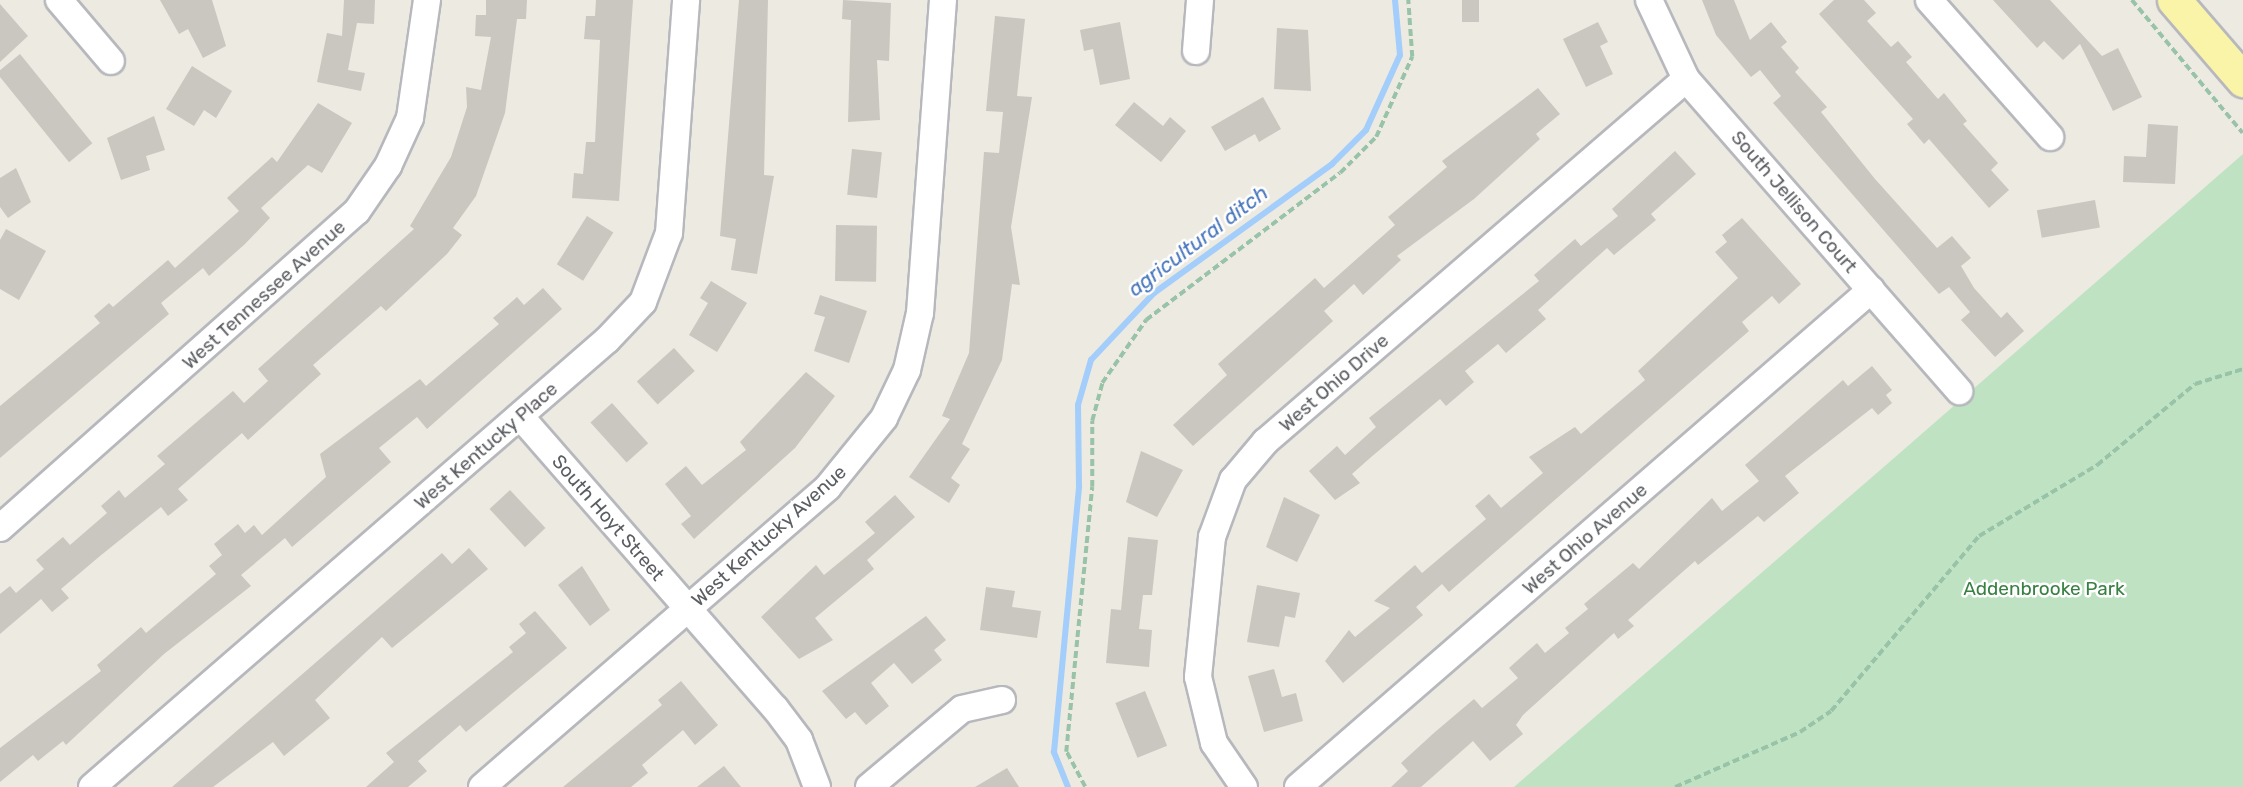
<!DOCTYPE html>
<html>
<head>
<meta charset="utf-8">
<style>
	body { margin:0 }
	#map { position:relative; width:2243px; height:787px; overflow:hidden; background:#eceae1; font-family:Rubik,sans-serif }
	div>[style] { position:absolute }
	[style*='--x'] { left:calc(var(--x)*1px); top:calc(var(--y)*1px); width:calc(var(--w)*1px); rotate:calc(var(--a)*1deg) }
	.green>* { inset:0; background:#bfe3c2 }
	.stream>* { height:6px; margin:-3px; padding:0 3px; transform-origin:3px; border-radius:3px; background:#a3cdfa }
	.building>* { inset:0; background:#c9c7c0; transform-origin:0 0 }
	.path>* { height:3.5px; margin-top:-1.75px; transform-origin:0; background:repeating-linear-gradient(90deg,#99c3a8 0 7px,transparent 0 10.5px) }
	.roads { filter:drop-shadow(2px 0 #b7b8bd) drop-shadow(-2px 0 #b7b8bd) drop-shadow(0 2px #b7b8bd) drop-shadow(0 -2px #b7b8bd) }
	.minor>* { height:26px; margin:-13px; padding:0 13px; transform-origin:13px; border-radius:13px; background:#fff }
	.major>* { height:33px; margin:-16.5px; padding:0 16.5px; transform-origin:16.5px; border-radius:16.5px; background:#faf4a8 }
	span { translate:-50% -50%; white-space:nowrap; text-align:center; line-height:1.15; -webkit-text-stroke:5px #fff; paint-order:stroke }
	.street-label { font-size:19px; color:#5a5d61 }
	.park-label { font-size:19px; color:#398143 }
	.water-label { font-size:21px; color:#4876bb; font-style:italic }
</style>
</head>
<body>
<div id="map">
	<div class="green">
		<i style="clip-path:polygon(2243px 154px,2243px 787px,1514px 787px,1886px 465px)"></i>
	</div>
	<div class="stream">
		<i style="--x:1068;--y:787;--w:38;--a:-112"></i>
		<i style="--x:1054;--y:752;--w:267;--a:-84.6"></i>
		<i style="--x:1079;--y:486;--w:81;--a:-90.7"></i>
		<i style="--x:1078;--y:405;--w:47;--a:-73.9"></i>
		<i style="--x:1091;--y:360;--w:92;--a:-46.8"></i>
		<i style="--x:1154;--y:293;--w:220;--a:-35.9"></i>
		<i style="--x:1332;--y:164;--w:48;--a:-45"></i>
		<i style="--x:1366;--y:130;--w:82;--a:-65.6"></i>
		<i style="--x:1400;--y:55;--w:55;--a:-95.2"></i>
	</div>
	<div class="building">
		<i style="clip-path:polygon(160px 0,212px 0,226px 46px,203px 58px,188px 29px,179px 34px)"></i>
		<i style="clip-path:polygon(344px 0,375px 0,374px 24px,357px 23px,348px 70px,365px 73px,361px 91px,317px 82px,327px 33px,342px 36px)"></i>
		<i style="clip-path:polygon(486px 0,527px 0,526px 19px,517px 19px,505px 113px,476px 196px,453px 228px,462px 235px,447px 254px,386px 311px,381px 306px,313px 365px,321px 374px,248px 440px,242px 433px,178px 489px,188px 500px,168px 516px,161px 507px,100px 556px,61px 589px,69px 598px,52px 612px,41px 599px,0 634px,0 594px,10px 586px,16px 593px,44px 569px,36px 560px,63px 537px,70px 545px,107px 513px,101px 506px,119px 490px,125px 498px,165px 464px,157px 456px,233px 391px,244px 403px,268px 381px,258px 369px,414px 229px,410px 226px,451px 157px,467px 107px,466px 87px,481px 90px,491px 37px,475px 36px,476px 15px,486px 15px)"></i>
		<i style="clip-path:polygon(596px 0,633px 0,619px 201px,572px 198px,574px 173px,583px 174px,586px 142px,595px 142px,600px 40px,584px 39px,586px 16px,595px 16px)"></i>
		<i style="clip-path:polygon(739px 0,768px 0,764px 175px,774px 176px,757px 274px,731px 270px,736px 239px,720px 236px)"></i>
		<i style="clip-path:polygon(843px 0,891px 3px,889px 61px,877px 60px,880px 120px,848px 122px,851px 20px,842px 19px)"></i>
		<i style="left:1462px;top:0;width:17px;height:22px"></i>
		<i style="clip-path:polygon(1702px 0,1734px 0,1750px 40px,1771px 22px,1787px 42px,1781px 47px,1799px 68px,1795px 72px,1827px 107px,1821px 112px,1875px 179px,1937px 248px,1952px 236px,1971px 258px,1961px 266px,1974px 288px,2001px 318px,2007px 312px,2024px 331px,1995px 357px,1961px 320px,1970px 312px,1949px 287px,1939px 294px,1773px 103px,1781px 96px,1760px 70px,1751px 77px,1716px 35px)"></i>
		<i style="clip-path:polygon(1834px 0,1864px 0,1876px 13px,1867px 21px,1891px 47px,1898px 41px,1912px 57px,1906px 62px,1938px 99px,1944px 93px,1967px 121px,1963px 124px,1998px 163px,1991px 170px,2009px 190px,1989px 208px,1929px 139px,1924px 144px,1907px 124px,1913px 119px,1819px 14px)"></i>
		<i style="clip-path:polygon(1993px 0,2050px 0,2102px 56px,2118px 48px,2142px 97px,2113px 111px,2080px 44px,2063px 60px,2044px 41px,2037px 48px)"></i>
		<i style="clip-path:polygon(0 4px,28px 36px,0 62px)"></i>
		<i style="clip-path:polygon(995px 16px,1025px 19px,1017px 96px,1032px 97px,1011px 227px,1020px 285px,1012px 284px,1002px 360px,962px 444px,970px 449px,951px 478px,960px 485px,949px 503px,909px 477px,950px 419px,942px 416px,969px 353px,984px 152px,999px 153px,1003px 112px,986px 111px)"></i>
		<i style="clip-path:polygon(1120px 22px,1130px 79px,1100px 85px,1093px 49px,1084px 51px,1080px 30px)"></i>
		<i style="clip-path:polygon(1598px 22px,1608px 42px,1600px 46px,1613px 74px,1586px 87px,1563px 39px)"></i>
		<i style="clip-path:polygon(1277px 28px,1308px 30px,1311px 91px,1274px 89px)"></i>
		<i style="left:20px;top:54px;width:115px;height:30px;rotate:51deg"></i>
		<i style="clip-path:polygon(192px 66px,232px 91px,216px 118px,204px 110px,194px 126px,166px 109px)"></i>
		<i style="clip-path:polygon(1538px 88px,1560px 114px,1536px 134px,1540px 139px,1474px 199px,1397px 256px,1401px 260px,1363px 295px,1354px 284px,1324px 311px,1333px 321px,1193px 446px,1173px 425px,1227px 375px,1218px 364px,1315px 278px,1324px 288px,1395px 225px,1388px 217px,1447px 167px,1442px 161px)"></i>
		<i style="clip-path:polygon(1263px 97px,1281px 129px,1259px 142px,1255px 134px,1225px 151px,1211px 127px)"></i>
		<i style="clip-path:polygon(1134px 102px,1163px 126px,1170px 117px,1186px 131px,1161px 162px,1115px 125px)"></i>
		<i style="clip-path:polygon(318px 103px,352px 123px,322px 173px,308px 165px,261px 208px,270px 218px,245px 244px,209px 276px,203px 268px,161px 303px,169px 314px,0 458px,0 406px,100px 323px,94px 316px,109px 303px,113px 307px,168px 260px,175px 268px,239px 211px,227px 198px,272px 157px,277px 162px)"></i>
		<i style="clip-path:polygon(154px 116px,165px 150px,146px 156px,150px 170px,121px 180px,107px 138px)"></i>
		<i style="clip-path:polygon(2148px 124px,2178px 126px,2175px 184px,2123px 182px,2124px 156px,2146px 157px)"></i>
		<i style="left:852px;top:149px;width:30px;height:46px;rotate:6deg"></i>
		<i style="clip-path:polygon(1675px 151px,1696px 174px,1651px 214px,1656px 220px,1614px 255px,1607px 248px,1538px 310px,1546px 319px,1506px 353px,1498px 344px,1465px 371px,1474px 382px,1446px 406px,1440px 399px,1370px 458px,1352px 474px,1360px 483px,1335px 500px,1309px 471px,1337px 446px,1345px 455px,1376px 427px,1369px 418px,1539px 281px,1534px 275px,1575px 239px,1581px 246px,1618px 216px,1612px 209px)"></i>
		<i style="clip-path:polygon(16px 168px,31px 202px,8px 218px,0 207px,0 178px)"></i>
		<i style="left:2095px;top:200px;width:28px;height:59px;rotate:80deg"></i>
		<i style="left:587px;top:216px;width:31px;height:57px;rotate:32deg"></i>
		<i style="clip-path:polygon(1742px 218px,1801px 284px,1779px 304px,1772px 296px,1742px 322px,1749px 331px,1449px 592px,1442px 584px,1416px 607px,1423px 615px,1343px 683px,1325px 661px,1349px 630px,1355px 637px,1390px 608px,1374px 601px,1415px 565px,1422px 573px,1486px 519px,1475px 506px,1489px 494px,1501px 508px,1543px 473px,1529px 457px,1575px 427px,1581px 434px,1645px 380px,1638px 371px,1738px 278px,1715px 252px,1727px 242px,1722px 235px)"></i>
		<i style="left:836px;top:225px;width:41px;height:56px;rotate:1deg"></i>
		<i style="clip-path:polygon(6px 229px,46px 251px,19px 300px,0 289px,0 240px)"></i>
		<i style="clip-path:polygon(711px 281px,747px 303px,717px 352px,689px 335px,708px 303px,700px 298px)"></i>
		<i style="clip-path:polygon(543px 288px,562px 309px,427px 429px,417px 417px,379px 448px,391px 462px,292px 547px,285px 538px,241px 575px,251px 586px,164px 654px,66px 745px,63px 741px,38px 761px,33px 755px,0 782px,0 748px,101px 671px,97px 665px,141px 627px,146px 633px,216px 574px,209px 566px,222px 555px,214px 544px,238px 524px,245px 533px,254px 525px,262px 535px,326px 477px,320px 454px,420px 379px,426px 386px,499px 324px,493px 318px,517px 297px,524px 305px)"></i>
		<i style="clip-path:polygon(820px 295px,867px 311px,849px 363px,814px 351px,825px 317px,814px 314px)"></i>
		<i style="left:674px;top:348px;width:31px;height:50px;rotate:48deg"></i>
		<i style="clip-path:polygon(1872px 366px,1892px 390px,1886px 395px,1892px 403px,1878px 415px,1872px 408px,1785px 476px,1799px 493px,1764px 522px,1758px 516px,1698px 565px,1695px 561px,1628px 620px,1634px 626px,1618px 639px,1614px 633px,1523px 715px,1516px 725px,1523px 734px,1490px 761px,1473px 741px,1421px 787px,1391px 787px,1408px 771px,1401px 763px,1435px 732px,1474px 699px,1482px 708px,1518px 678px,1509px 668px,1537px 643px,1545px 653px,1569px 633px,1565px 628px,1588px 609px,1584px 604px,1633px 563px,1639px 569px,1712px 498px,1722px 511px,1759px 481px,1745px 465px,1843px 380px,1848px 386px)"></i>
		<i style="clip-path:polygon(806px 372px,835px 396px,795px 448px,694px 539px,681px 524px,691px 516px,665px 484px,686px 466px,702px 485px,746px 450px,740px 442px)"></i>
		<i style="left:612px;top:403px;width:54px;height:29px;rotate:48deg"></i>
		<i style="clip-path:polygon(1141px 451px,1183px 470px,1157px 517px,1126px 502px)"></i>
		<i style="left:510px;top:490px;width:52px;height:28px;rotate:47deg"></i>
		<i style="clip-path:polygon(895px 495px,915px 517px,867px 560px,874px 569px,815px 618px,833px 640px,799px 659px,761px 617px,816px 565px,824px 575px,875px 533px,865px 522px)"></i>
		<i style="clip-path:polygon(1284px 497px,1320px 515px,1297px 562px,1266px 547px)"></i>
		<i style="clip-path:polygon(1128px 537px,1158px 540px,1152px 595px,1143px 595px,1139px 629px,1152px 630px,1149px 667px,1106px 663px,1111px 609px,1121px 610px)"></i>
		<i style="clip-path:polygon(469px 548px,488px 569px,392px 648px,382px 637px,315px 700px,330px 718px,284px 756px,273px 742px,213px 787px,172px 787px,442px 553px,452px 564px)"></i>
		<i style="clip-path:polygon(582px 566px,610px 610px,590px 626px,558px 585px)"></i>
		<i style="clip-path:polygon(1257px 585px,1300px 593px,1295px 618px,1285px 616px,1279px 647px,1247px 642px)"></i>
		<i style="clip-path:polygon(986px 587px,1015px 591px,1012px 607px,1041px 611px,1037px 638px,980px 630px)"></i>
		<i style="clip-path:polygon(535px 611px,567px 648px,466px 732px,460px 725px,418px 761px,427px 771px,408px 787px,366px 787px,394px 762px,386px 753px,513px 652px,509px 647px,526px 633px,519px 624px)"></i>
		<i style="clip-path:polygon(926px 616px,946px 640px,934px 650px,942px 660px,912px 684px,894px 663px,871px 683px,889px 706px,866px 725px,855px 712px,846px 719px,822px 691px)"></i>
		<i style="clip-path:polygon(1274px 669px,1282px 697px,1296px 693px,1303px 721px,1264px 732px,1248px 676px)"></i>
		<i style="clip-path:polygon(681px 681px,718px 725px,695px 745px,683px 730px,642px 765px,648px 773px,631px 787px,563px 787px,662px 705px,658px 700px)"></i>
		<i style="left:1145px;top:691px;width:59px;height:32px;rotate:68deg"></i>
		<i style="clip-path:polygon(724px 766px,741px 787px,697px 787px)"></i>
		<i style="clip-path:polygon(1007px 768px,1019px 787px,975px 787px)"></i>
	</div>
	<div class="path">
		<i style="--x:2132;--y:0;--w:173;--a:50.2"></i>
		<i style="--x:1085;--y:787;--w:40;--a:-118"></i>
		<i style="--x:1066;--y:752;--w:266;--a:-84.4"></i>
		<i style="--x:1092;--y:487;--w:66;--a:-90"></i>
		<i style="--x:1092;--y:421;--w:39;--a:-75"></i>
		<i style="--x:1102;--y:383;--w:77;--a:-55.1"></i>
		<i style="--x:1146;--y:320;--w:243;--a:-37.2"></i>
		<i style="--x:1340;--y:173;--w:51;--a:-45"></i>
		<i style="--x:1376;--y:137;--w:88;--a:-65.8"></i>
		<i style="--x:1412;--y:57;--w:57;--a:-94"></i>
		<i style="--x:1675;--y:787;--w:137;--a:-23.7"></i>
		<i style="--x:1800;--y:732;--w:37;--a:-34"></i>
		<i style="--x:1831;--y:711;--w:229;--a:-49.8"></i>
		<i style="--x:1979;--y:536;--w:138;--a:-31"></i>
		<i style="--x:2097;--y:465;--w:127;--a:-39.6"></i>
		<i style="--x:2195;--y:384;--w:50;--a:-17.4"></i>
	</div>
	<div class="roads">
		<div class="minor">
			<i style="--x:59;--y:0;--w:80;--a:49.6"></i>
			<i style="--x:1649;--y:0;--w:87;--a:64.9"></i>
			<i style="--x:1686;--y:79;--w:415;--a:48.8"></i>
			<i style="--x:1929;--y:0;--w:183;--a:48.5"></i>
			<i style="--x:1196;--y:51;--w:51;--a:-85.5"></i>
			<i style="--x:520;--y:416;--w:388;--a:48.9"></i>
			<i style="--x:775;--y:708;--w:40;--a:53"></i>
			<i style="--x:799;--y:740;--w:50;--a:69"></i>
			<i style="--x:0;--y:528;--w:477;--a:-41.6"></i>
			<i style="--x:357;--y:211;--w:55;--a:-55.4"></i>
			<i style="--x:388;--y:166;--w:53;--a:-65.4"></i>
			<i style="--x:410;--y:118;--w:119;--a:-81.8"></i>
			<i style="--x:92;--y:787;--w:682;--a:-40.96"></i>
			<i style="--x:607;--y:340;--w:52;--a:-46.5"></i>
			<i style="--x:643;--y:302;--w:74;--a:-69.4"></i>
			<i style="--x:669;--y:233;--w:234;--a:-85.8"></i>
			<i style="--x:482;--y:787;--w:458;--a:-40.9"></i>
			<i style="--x:828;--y:487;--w:89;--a:-50.9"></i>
			<i style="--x:884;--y:418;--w:53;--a:-64.4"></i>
			<i style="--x:907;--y:370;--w:58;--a:-77.2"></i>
			<i style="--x:920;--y:313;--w:314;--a:-85.8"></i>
			<i style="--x:869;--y:787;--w:121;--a:-40"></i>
			<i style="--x:962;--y:709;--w:41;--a:-12.7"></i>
			<i style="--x:1244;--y:787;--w:53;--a:-124.3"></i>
			<i style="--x:1214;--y:743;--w:68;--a:-103.6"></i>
			<i style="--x:1198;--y:677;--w:141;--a:-84.3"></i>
			<i style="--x:1212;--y:537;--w:61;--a:-69.8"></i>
			<i style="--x:1233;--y:480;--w:50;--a:-49.9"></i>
			<i style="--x:1265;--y:442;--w:556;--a:-40.77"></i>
			<i style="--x:1298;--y:787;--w:759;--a:-40.94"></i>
		</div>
		<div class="major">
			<i style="--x:2174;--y:0;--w:106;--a:49.2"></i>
		</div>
	</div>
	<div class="street-label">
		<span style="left:1794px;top:202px;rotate:49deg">South Jellison Court</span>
		<span style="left:264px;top:295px;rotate:-42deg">West Tennessee Avenue</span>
		<span style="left:1334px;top:383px;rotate:-41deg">West Ohio Drive</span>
		<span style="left:486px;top:446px;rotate:-41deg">West Kentucky Place</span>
		<span style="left:608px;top:518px;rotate:49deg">South Hoyt Street</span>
		<span style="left:769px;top:536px;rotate:-42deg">West Kentucky Avenue</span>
		<span style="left:1585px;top:539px;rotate:-41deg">West Ohio Avenue</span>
	</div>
	<div class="park-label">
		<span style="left:2044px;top:589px">Addenbrooke Park</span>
	</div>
	<div class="water-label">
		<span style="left:1198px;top:241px;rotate:-37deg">agricultural ditch</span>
	</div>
</div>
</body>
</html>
